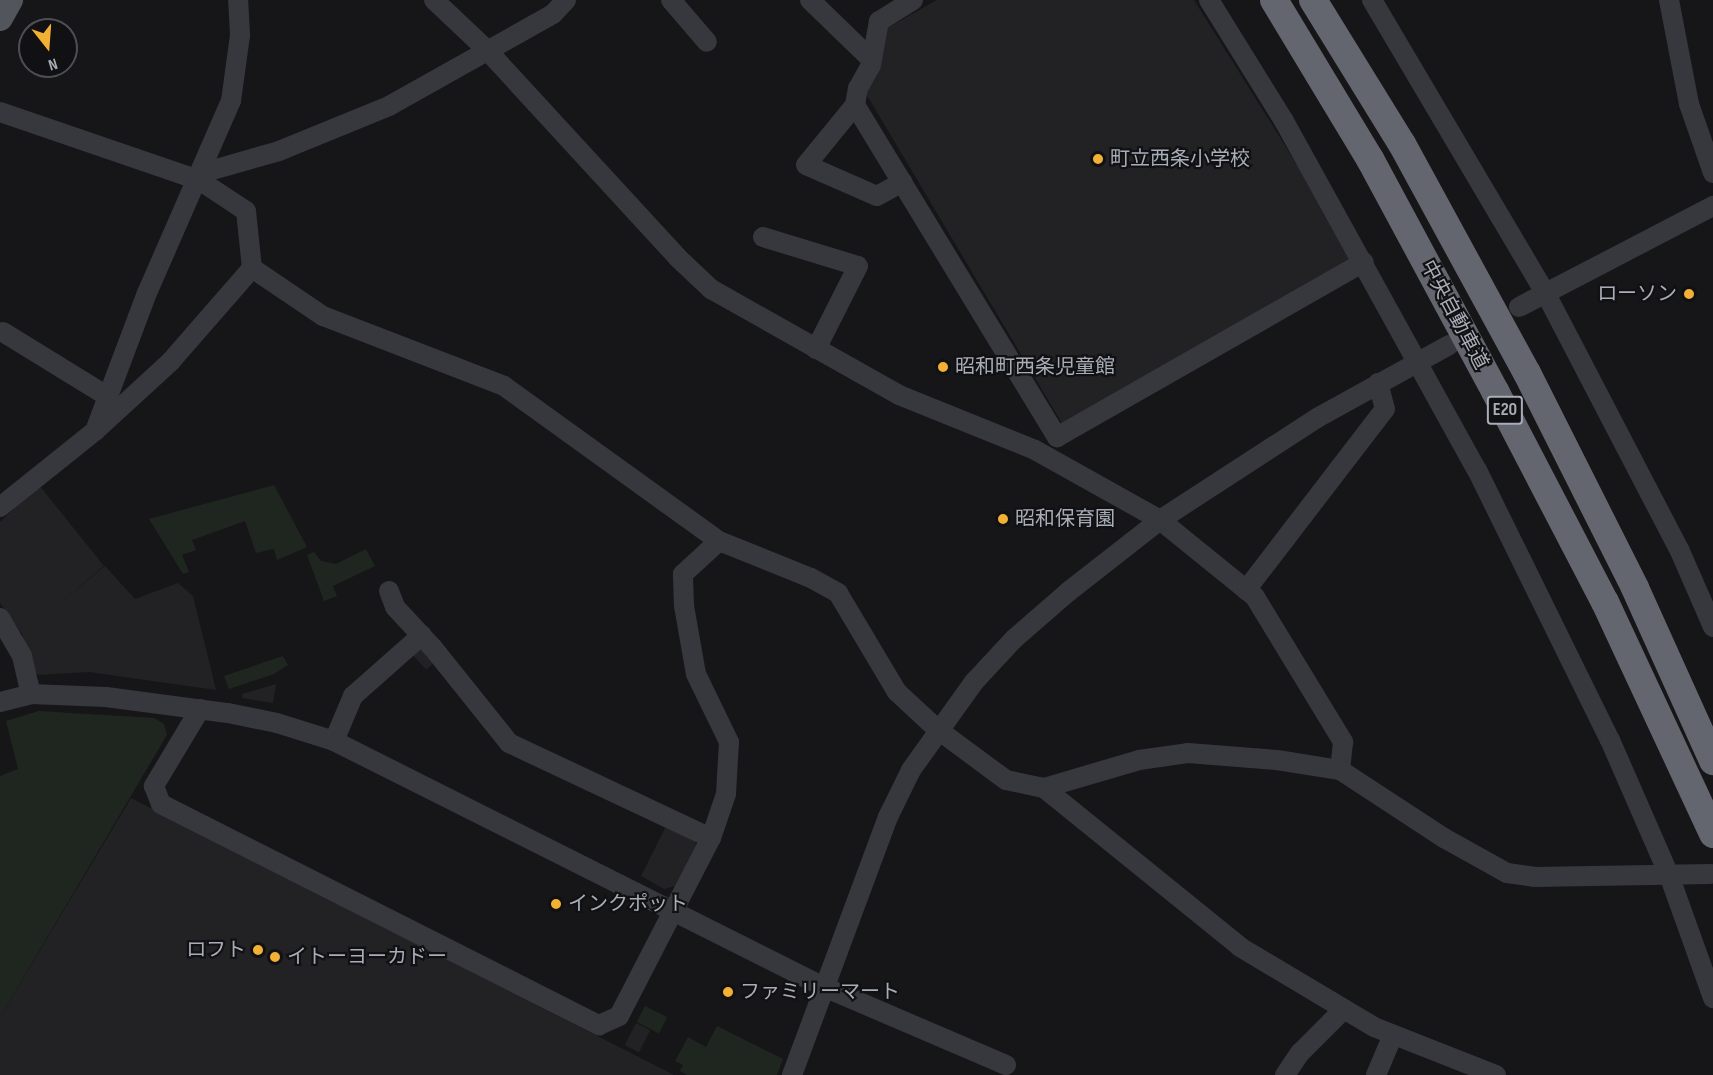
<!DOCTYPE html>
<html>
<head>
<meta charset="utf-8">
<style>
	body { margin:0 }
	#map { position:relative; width:1713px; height:1075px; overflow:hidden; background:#161618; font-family:"Sofia Sans Condensed","Noto Sans JP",sans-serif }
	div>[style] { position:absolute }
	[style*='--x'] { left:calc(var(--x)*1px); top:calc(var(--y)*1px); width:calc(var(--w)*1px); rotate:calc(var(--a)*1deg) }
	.built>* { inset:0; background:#222225; transform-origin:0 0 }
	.green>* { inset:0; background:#1e261f; transform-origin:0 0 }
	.minor>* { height:20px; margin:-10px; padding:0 10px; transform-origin:10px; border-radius:10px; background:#37383d }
	.major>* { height:26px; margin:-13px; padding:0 13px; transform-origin:13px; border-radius:13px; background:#53555c }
	.highway>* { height:28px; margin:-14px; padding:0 14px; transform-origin:14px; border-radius:14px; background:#63666e }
	.dots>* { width:16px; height:16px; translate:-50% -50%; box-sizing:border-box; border:3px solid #111113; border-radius:50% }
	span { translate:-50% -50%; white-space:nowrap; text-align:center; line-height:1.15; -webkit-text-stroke:4.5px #111113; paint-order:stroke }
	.shield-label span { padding:2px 4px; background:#111113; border:2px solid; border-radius:4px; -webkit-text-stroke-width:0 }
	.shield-label { font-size:18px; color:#a8adb8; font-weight:700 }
	.poi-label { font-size:20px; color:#a8adb8 }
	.left { translate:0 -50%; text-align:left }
	.right { translate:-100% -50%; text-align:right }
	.street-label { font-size:20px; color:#a8adb8 }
	.north { position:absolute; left:18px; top:18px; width:60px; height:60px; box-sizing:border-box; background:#111113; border:2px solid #4d4f55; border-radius:50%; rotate:163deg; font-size:16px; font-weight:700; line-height:24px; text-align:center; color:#a8adb8 }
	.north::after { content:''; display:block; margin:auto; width:21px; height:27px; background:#f2b134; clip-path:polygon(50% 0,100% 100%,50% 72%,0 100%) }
</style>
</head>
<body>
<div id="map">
	<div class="built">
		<i style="clip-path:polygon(937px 0,1194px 0,1354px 256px,1063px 425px,865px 92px,877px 74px,887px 28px)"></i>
		<i style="clip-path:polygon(39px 485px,104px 566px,58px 605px,105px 566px,135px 599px,178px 583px,193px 596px,216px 690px,89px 672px,39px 675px,32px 671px,22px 634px,0 603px,0 522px)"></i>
		<i style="left:420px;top:647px;width:21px;height:11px;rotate:47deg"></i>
		<i style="clip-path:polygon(276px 684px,273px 703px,242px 698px,242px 694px)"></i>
		<i style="clip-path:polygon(131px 798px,674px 1075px,0 1075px,0 1017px)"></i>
		<i style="clip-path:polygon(667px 824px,694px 837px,696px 845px,675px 886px,664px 889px,641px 876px)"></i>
		<i style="left:636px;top:1023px;width:16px;height:25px;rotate:27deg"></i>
	</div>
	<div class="green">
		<i style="clip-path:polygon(274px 485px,307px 547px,277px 560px,274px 549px,256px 553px,245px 521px,192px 540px,196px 550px,182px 555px,189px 572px,183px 574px,149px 519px)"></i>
		<i style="clip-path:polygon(366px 549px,375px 566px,333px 586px,337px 596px,324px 601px,307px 555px,314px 552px,321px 561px,336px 564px)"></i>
		<i style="clip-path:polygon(283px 656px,288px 665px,274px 674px,229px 689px,224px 676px)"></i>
		<i style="clip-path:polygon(39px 711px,154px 718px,164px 724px,167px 735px,0 1017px,0 776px,18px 769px,6px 721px)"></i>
		<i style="left:645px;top:1006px;width:25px;height:18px;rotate:27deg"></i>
		<i style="clip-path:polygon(717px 1026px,783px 1059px,777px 1075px,687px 1075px,680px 1071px,683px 1065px,675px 1061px,688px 1037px,706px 1047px)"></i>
	</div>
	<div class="minor">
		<i style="--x:434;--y:0;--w:71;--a:43.3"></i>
		<i style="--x:486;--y:49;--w:282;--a:47.4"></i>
		<i style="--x:677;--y:257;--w:47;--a:43.3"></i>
		<i style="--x:711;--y:289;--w:216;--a:29.4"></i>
		<i style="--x:899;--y:395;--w:147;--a:22"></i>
		<i style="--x:1035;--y:450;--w:143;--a:29.2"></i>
		<i style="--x:1160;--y:520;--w:122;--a:39"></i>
		<i style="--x:1255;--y:597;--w:170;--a:58.7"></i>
		<i style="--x:1343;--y:742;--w:28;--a:96"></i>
		<i style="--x:671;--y:0;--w:55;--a:49.4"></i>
		<i style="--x:810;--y:0;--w:86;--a:44.1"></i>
		<i style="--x:913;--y:0;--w:40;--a:148"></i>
		<i style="--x:879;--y:21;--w:45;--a:100.3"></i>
		<i style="--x:871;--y:65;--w:26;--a:119"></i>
		<i style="--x:858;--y:88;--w:17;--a:100"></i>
		<i style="--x:855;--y:105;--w:389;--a:58.7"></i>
		<i style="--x:1057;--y:437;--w:353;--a:-29.7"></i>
		<i style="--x:1209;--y:0;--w:142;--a:58.2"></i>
		<i style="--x:1284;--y:121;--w:399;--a:61.1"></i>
		<i style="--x:1477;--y:470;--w:301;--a:63.8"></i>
		<i style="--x:1610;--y:740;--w:147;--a:66.4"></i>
		<i style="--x:1669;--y:875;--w:131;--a:70.3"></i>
		<i style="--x:1372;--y:0;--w:339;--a:59.4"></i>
		<i style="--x:1545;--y:292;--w:290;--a:62.5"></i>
		<i style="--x:1679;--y:549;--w:85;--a:66.4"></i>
		<i style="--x:1669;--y:0;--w:106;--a:79.1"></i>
		<i style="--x:1689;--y:104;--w:73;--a:70.8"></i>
		<i style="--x:855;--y:105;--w:77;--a:129.2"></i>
		<i style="--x:806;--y:165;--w:77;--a:23.6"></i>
		<i style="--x:877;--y:196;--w:29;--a:-29"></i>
		<i style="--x:0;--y:112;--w:210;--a:18.9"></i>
		<i style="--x:199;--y:180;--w:56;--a:33.4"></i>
		<i style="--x:246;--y:211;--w:57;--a:84"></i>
		<i style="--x:252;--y:268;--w:86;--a:34.1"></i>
		<i style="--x:323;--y:316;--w:194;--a:21.1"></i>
		<i style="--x:504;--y:386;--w:265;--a:35.8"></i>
		<i style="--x:719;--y:541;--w:99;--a:21.9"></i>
		<i style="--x:811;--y:578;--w:31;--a:29"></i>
		<i style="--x:838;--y:593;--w:115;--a:59.2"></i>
		<i style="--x:897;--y:692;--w:54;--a:42.8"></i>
		<i style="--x:937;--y:729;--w:86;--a:36.5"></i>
		<i style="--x:1006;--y:780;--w:39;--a:12"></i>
		<i style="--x:1044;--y:788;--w:252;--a:39"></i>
		<i style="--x:1240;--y:947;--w:156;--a:30.8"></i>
		<i style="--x:1374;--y:1027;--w:131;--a:21.5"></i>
		<i style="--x:202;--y:173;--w:80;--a:-15.9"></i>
		<i style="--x:279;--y:151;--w:119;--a:-22.2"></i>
		<i style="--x:389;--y:106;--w:188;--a:-29.3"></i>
		<i style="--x:553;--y:14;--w:19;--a:-47"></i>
		<i style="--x:763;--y:237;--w:99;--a:17"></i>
		<i style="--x:858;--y:266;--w:93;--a:116.8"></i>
		<i style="--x:1519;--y:307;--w:219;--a:-27.5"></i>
		<i style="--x:3;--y:332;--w:122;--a:31.6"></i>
		<i style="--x:95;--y:431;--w:103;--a:-42.6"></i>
		<i style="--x:171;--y:361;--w:123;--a:-48.9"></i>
		<i style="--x:0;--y:507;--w:122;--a:-38.7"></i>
		<i style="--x:95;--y:431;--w:147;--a:-69.4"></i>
		<i style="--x:147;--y:293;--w:210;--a:-66.4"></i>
		<i style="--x:231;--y:101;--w:67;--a:-82.2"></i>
		<i style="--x:240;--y:35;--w:35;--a:-93"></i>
		<i style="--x:1246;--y:590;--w:228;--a:-52.5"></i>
		<i style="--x:1385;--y:409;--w:27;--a:-105"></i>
		<i style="--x:389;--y:591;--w:17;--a:69"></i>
		<i style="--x:395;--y:607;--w:56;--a:47.2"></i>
		<i style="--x:433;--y:648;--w:122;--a:51.3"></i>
		<i style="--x:509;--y:743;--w:223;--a:25.2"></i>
		<i style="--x:0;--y:618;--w:44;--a:59.9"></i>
		<i style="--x:22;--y:656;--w:39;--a:77"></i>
		<i style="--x:0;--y:702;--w:32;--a:-14"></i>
		<i style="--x:31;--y:694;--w:75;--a:2.3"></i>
		<i style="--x:106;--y:697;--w:123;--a:7.5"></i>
		<i style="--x:228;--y:713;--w:50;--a:11.5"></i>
		<i style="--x:277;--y:723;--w:60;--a:17.5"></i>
		<i style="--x:334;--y:741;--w:548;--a:26.66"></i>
		<i style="--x:824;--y:987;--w:198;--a:23.2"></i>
		<i style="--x:200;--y:709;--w:90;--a:120.9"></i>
		<i style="--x:154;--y:786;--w:19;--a:69"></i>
		<i style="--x:161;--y:804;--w:491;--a:26.8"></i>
		<i style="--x:599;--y:1025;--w:22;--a:-24"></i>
		<i style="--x:619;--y:1016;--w:200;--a:-62.7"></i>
		<i style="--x:711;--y:838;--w:46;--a:-71.2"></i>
		<i style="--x:726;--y:794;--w:52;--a:-86.7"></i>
		<i style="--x:729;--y:742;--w:76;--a:-115.9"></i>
		<i style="--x:696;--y:674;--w:69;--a:-100"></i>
		<i style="--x:684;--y:606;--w:32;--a:-92"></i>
		<i style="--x:683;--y:574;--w:49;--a:-42.5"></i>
		<i style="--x:334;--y:741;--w:49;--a:-67.1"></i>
		<i style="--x:353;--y:696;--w:92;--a:-41.5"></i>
		<i style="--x:1044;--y:788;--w:99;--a:-16.4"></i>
		<i style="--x:1139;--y:760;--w:49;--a:-8.1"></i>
		<i style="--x:1188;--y:753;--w:89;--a:4.5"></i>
		<i style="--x:1277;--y:760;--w:64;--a:9"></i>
		<i style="--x:1340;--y:770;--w:124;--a:33.2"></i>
		<i style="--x:1444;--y:838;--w:72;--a:29.1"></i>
		<i style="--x:1507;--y:873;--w:27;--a:8"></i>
		<i style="--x:1534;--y:877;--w:176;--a:-1"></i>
		<i style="--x:792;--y:1075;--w:275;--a:-69.6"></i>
		<i style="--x:888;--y:817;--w:52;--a:-63.9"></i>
		<i style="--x:911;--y:770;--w:108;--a:-54.4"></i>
		<i style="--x:974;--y:682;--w:59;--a:-47.1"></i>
		<i style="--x:1014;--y:639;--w:72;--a:-41"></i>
		<i style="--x:1068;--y:592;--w:117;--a:-38"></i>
		<i style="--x:1160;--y:520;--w:187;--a:-33"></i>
		<i style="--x:1317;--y:418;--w:151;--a:-28.9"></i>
		<i style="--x:1285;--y:1075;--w:27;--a:-56"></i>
		<i style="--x:1300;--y:1053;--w:62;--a:-45"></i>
		<i style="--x:1376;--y:1075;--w:43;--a:-67"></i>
	</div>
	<div class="major">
		<i style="--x:0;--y:18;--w:21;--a:-61"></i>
	</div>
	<div class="highway">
		<i style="--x:1274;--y:0;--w:186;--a:58.9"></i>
		<i style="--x:1370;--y:159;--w:264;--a:61.7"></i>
		<i style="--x:1495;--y:391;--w:238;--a:62.5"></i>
		<i style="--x:1605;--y:602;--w:256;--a:65"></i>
		<i style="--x:1313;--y:0;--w:169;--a:58.3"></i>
		<i style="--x:1402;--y:144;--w:261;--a:61.4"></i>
		<i style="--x:1527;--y:373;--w:241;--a:63.3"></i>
		<i style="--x:1635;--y:588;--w:190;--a:65.7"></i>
	</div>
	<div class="dots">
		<i style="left:1098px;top:159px;background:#f2b134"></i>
		<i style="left:1689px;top:294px;background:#f2b134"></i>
		<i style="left:943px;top:367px;background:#f2b134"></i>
		<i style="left:1003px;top:519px;background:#f2b134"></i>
		<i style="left:556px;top:904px;background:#f2b134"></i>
		<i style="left:258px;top:950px;background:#f2b134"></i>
		<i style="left:275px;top:957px;background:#f2b134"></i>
		<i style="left:728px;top:992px;background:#f2b134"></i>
	</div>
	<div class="shield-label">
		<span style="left:1505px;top:410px">E20</span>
	</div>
	<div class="poi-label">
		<span class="left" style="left:1110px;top:159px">町立西条小学校</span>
		<span class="right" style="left:1677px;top:294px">ローソン</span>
		<span class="left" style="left:955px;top:367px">昭和町西条児童館</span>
		<span class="left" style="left:1015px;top:519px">昭和保育園</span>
		<span class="left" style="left:568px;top:904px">インクポット</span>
		<span class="right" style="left:246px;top:950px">ロフト</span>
		<span class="left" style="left:287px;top:957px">イトーヨーカドー</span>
		<span class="left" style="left:740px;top:992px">ファミリーマート</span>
	</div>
	<div class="street-label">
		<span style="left:1454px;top:315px;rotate:62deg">中央自動車道</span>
	</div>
	<div class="north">N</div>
</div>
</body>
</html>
